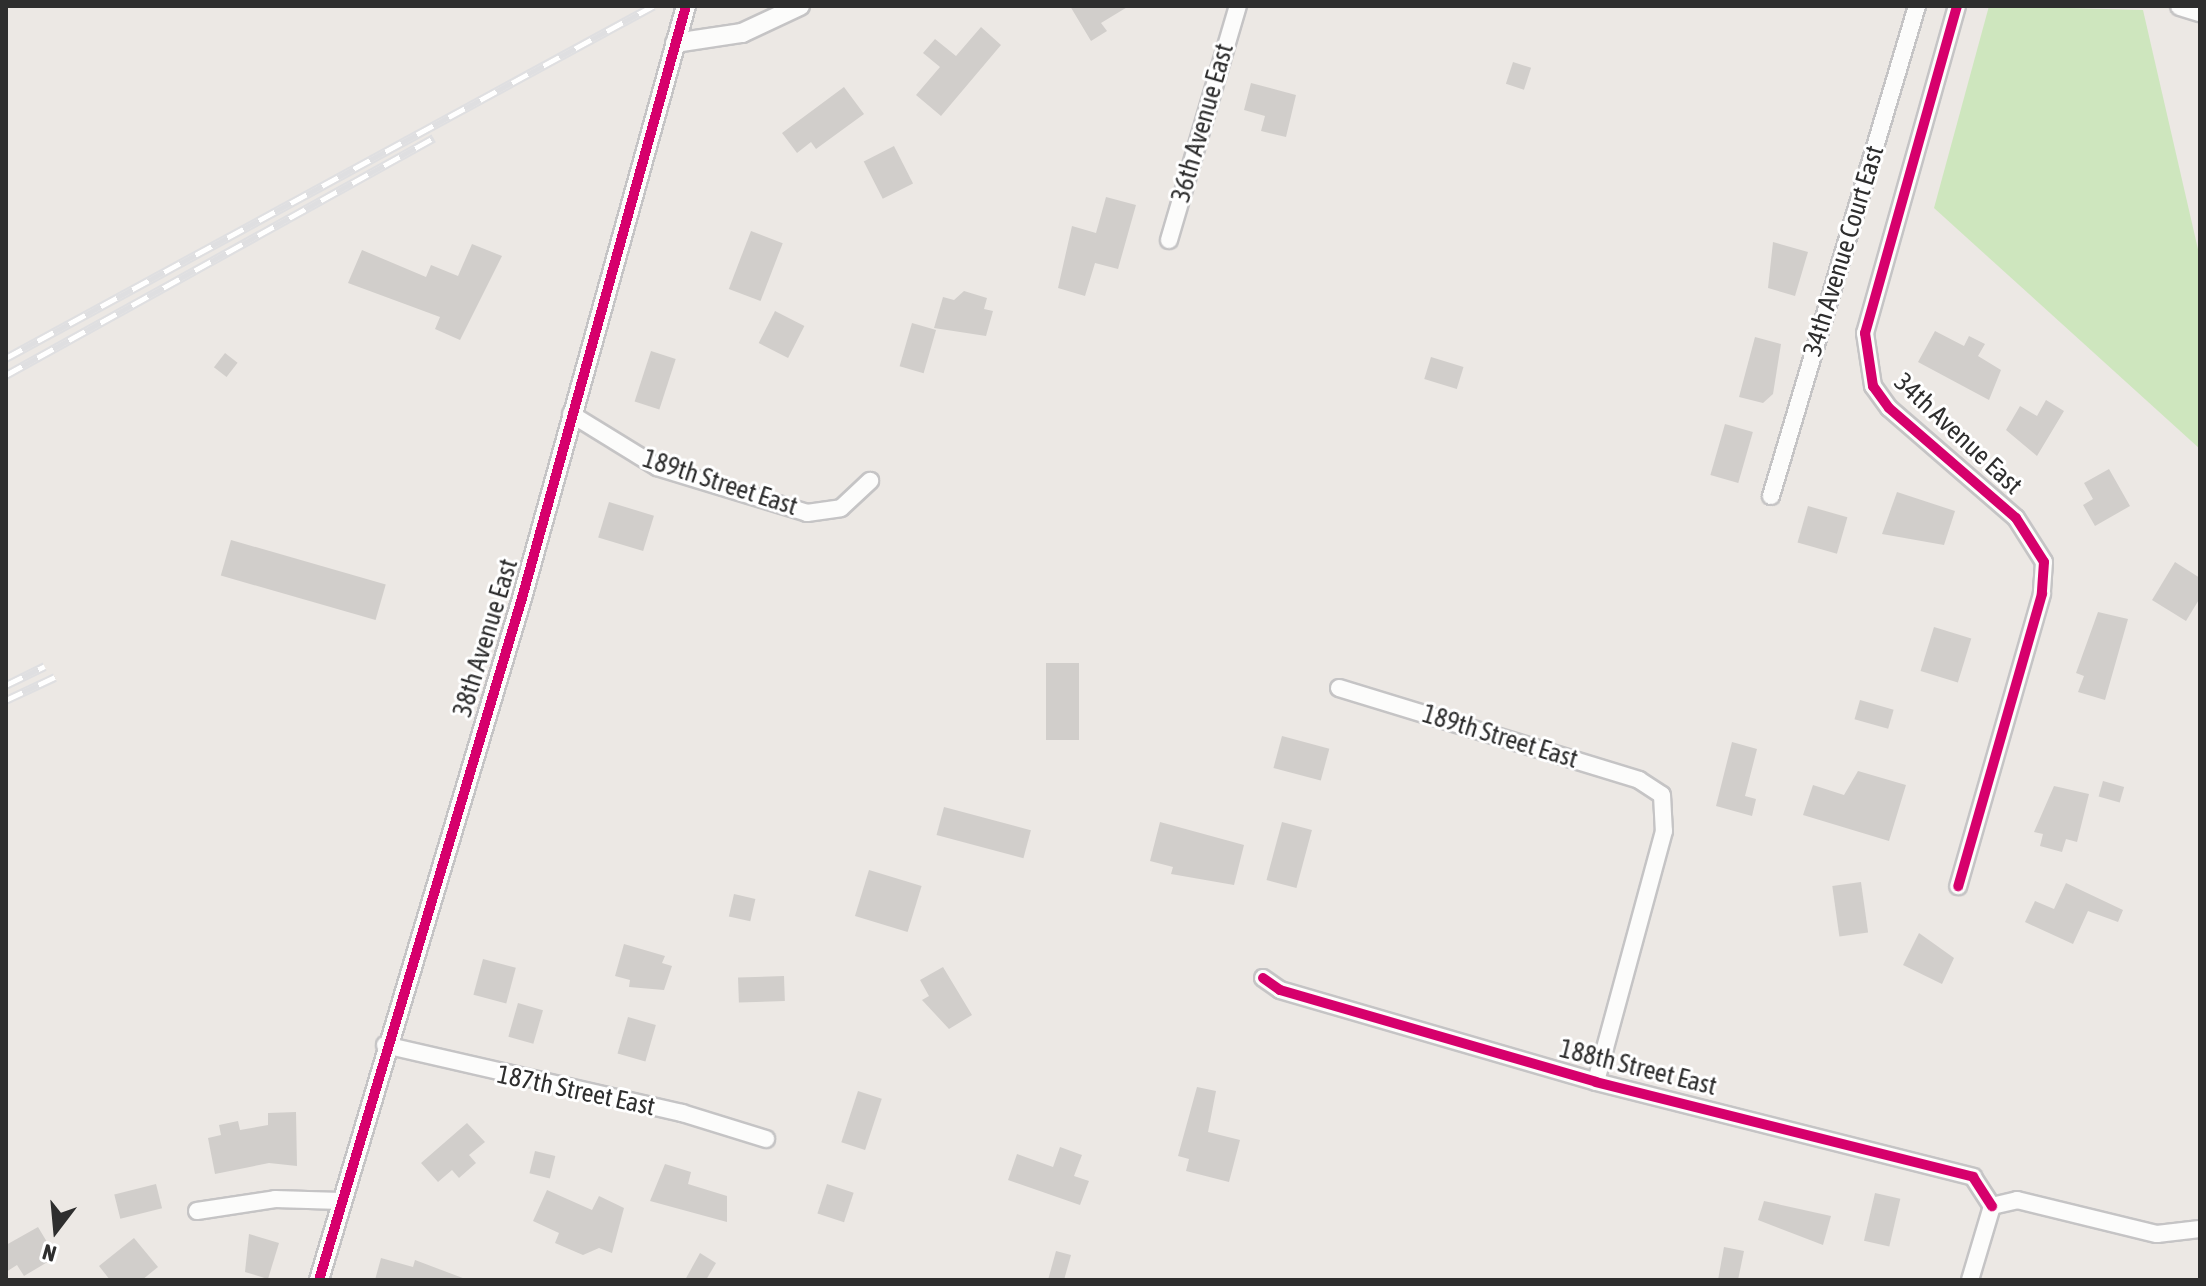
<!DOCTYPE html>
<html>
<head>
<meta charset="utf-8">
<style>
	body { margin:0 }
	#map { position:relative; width:2206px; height:1286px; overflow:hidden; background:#ece8e4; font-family:"Asap Condensed",sans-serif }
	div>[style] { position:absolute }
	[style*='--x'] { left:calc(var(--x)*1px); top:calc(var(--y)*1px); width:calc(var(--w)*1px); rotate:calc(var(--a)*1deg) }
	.green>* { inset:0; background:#cee6be }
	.building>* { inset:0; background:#d1cecb; transform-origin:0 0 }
	.roads { filter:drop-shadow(2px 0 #c5c4c5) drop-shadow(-2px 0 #c5c4c5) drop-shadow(0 2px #c5c4c5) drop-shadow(0 -2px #c5c4c5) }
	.minor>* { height:16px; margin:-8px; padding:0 8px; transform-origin:8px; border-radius:8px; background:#fcfcfb }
	.tertiary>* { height:18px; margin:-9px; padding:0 9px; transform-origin:9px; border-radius:9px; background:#fcfcfb }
	.rail>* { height:9px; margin-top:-4.5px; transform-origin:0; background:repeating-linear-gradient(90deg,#fff 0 18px,#dfdfe1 0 36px); box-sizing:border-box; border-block:2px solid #dfdfe1 }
	.cycleway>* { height:10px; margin:-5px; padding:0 5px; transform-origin:5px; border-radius:5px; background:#d6006c }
	span { translate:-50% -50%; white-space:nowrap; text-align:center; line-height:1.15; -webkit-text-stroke:6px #fff; paint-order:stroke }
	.street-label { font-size:26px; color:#2e2e2e }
	.frame { position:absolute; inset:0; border:8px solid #2e2e2e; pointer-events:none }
	.north { position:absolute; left:16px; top:1190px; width:80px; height:80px; -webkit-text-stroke:6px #fff; paint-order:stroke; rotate:196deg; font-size:22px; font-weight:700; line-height:32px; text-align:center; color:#2e2e2e }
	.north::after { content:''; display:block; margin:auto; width:28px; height:36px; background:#2e2e2e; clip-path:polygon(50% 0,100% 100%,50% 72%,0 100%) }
</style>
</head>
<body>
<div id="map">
	<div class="green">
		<i style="clip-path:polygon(1989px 6px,2143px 10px,2200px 258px,2200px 449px,1934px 208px)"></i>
	</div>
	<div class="building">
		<i style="clip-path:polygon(1070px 6px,1129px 6px,1101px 23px,1107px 31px,1091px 41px)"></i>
		<i style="clip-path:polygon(981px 27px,1001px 45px,941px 116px,916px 95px,940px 67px,923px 53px,935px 39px,956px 56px)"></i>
		<i style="left:1513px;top:62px;width:19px;height:23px;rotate:18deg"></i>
		<i style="clip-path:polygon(1251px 83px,1296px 95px,1286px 137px,1261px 131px,1265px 116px,1244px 110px)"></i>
		<i style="clip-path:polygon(844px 87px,864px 114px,816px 149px,811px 142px,797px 153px,782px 133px)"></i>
		<i style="left:894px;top:146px;width:42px;height:34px;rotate:63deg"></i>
		<i style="clip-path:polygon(1106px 197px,1136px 205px,1118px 269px,1095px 263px,1085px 296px,1058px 288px,1072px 226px,1096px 233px)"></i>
		<i style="left:751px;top:231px;width:34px;height:62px;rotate:21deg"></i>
		<i style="clip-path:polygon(1773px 242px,1808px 252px,1795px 296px,1768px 288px)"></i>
		<i style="clip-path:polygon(472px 244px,502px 256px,460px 340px,435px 329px,440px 317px,348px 283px,362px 250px,426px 277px,431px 265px,458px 276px)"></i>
		<i style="clip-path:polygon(964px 291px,987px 298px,984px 309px,993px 311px,986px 336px,934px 328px,943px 297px,954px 300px)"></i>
		<i style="left:775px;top:311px;width:33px;height:36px;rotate:27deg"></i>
		<i style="left:912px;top:323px;width:25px;height:45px;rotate:16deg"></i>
		<i style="clip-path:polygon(1935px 331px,1964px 346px,1969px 336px,1985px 344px,1978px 356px,2001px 370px,1989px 400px,1918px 362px)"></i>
		<i style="clip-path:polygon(1755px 337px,1781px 344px,1773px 394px,1763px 403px,1739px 397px)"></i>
		<i style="left:651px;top:351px;width:26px;height:53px;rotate:18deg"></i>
		<i style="left:225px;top:353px;width:16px;height:18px;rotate:38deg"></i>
		<i style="left:1431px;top:357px;width:34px;height:23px;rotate:17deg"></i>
		<i style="clip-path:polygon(2046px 400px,2064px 411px,2037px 456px,2006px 430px,2020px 406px,2037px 416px)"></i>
		<i style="left:1725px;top:424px;width:29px;height:53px;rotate:16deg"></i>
		<i style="clip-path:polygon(2109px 469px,2130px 506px,2095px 526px,2083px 505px,2093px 499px,2084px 483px)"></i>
		<i style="clip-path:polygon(1897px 492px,1955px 511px,1944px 545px,1882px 534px)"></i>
		<i style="left:609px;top:502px;width:47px;height:37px;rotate:17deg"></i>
		<i style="left:1808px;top:506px;width:41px;height:38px;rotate:16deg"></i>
		<i style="left:231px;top:540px;width:161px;height:37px;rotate:16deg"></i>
		<i style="clip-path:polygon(2175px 562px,2200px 578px,2200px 598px,2186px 621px,2152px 600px)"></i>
		<i style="clip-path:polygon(2098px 612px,2128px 619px,2105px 700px,2078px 692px,2084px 676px,2076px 673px)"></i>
		<i style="left:1934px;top:627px;width:39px;height:46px;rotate:17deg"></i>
		<i style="left:1046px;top:663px;width:33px;height:77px"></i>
		<i style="left:1860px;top:700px;width:35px;height:20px;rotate:16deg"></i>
		<i style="left:1282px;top:736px;width:49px;height:33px;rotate:15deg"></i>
		<i style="clip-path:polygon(1732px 742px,1757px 749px,1745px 796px,1756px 799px,1752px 816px,1716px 806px)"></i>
		<i style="clip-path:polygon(1858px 771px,1906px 785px,1889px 841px,1803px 815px,1813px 785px,1844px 795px)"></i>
		<i style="left:2103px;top:781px;width:22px;height:16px;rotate:16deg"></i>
		<i style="clip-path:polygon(2054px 786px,2089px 794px,2077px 842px,2066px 839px,2062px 852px,2040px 846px,2043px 834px,2034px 832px)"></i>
		<i style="left:944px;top:807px;width:90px;height:29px;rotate:15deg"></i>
		<i style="clip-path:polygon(1160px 822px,1244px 845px,1234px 885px,1171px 874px,1173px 867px,1150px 861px)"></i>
		<i style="left:1282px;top:822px;width:31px;height:60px;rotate:15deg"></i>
		<i style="left:869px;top:870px;width:55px;height:48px;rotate:17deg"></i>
		<i style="left:1861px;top:882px;width:51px;height:29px;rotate:82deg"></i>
		<i style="clip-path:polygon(2066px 883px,2123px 910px,2118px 922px,2088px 911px,2073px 944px,2025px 922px,2035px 901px,2054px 909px)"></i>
		<i style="left:734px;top:894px;width:22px;height:23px;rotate:13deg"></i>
		<i style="clip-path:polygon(1919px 933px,1954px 958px,1942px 984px,1903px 965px)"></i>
		<i style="clip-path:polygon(624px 944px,665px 956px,662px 963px,672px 966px,664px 990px,629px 987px,630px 980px,615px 976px)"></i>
		<i style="left:483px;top:959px;width:34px;height:37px;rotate:15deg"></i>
		<i style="clip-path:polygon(943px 967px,972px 1015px,949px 1029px,922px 1000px,929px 996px,920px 980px)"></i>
		<i style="left:784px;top:976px;width:25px;height:46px;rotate:88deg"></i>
		<i style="left:518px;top:1003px;width:26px;height:35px;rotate:16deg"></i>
		<i style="left:628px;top:1017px;width:29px;height:38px;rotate:16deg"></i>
		<i style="clip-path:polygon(1197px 1087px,1216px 1091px,1208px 1132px,1240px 1140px,1229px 1182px,1186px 1171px,1189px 1159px,1178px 1156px)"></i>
		<i style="left:858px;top:1091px;width:25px;height:54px;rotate:18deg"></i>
		<i style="clip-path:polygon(296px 1112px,297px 1166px,269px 1163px,215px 1174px,208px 1138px,221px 1135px,219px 1125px,238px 1121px,240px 1130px,268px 1125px,268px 1113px)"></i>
		<i style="clip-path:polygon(467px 1123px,485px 1142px,469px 1155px,476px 1163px,459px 1178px,452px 1170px,438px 1182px,421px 1163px)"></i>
		<i style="clip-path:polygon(1060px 1147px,1082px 1155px,1074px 1176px,1089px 1181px,1080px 1205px,1008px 1180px,1017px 1154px,1053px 1167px)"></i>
		<i style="left:535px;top:1151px;width:21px;height:23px;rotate:14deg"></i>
		<i style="clip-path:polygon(665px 1164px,691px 1172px,688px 1184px,727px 1196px,727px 1222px,650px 1201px)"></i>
		<i style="left:156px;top:1184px;width:25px;height:43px;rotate:76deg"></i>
		<i style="left:827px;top:1184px;width:28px;height:31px;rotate:18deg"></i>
		<i style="clip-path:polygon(547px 1190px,592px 1210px,599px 1196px,624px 1208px,612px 1253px,599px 1248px,583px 1255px,555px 1243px,559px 1233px,533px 1221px)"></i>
		<i style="left:1875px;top:1193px;width:26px;height:49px;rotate:13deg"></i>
		<i style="clip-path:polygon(1764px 1201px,1831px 1216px,1823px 1245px,1758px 1220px)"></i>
		<i style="clip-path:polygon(38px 1227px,56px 1257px,24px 1276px,17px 1265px,6px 1272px,6px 1245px)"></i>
		<i style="clip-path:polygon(249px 1234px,279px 1243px,268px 1279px,245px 1272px)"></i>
		<i style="clip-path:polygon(134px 1238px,158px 1267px,142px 1280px,110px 1280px,99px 1266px)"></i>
		<i style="clip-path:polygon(1724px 1247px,1744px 1251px,1738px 1280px,1718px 1280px)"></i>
		<i style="clip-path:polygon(1056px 1251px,1071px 1255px,1064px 1280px,1048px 1280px)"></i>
		<i style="clip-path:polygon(700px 1253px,716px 1263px,706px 1280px,685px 1280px)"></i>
		<i style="clip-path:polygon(381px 1258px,413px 1267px,415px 1260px,468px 1280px,375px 1280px)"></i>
	</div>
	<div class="roads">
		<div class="minor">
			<i style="--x:1957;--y:6;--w:340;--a:105.7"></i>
			<i style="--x:1865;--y:333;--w:54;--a:81.4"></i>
			<i style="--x:1873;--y:386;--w:27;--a:54"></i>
			<i style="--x:1889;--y:408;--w:168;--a:40.9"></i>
			<i style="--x:2016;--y:518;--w:52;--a:57.5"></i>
			<i style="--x:2044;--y:562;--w:32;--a:94"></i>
			<i style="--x:2042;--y:594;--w:304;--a:106"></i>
			<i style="--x:1169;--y:240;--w:244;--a:-73.6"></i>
			<i style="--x:571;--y:414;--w:101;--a:31.6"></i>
			<i style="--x:657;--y:467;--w:157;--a:17"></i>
			<i style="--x:807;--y:513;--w:34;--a:-8"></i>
			<i style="--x:841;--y:508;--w:40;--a:-43"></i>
			<i style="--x:1771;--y:496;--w:511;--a:-73.41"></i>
			<i style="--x:1339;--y:688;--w:314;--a:17"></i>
			<i style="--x:1639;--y:780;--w:27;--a:33"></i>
			<i style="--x:1662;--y:795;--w:36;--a:87"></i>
			<i style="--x:1664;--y:831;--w:260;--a:105.2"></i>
			<i style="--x:1263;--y:978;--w:21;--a:35"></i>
			<i style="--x:1280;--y:990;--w:329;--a:16.2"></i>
			<i style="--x:1596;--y:1082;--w:389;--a:14.1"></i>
			<i style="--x:1973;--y:1177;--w:35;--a:57"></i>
			<i style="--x:385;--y:1045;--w:305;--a:12.9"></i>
			<i style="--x:682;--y:1113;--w:88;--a:17.2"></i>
			<i style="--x:1992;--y:1206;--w:26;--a:-13"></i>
			<i style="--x:2017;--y:1200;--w:144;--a:13.7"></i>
			<i style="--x:2157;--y:1234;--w:43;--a:-6.6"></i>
			<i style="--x:197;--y:1211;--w:79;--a:-8.7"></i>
			<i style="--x:275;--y:1199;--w:66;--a:1.7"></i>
			<i style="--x:1970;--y:1280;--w:77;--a:-73.4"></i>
		</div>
		<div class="tertiary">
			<i style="--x:2180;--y:6;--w:21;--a:17"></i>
			<i style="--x:675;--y:43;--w:68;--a:-8.5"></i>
			<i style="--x:742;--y:33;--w:64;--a:-25"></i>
			<i style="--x:319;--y:1280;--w:712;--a:-73.42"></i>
			<i style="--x:522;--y:598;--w:614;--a:-74.52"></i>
		</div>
	</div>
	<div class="rail">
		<i style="--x:6;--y:358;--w:737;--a:-28.55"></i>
		<i style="--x:6;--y:375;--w:489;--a:-29"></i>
		<i style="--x:6;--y:685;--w:43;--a:-26"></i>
		<i style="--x:6;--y:700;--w:54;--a:-25.1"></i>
	</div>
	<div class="cycleway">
		<i style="--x:1957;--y:6;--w:340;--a:105.7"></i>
		<i style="--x:1865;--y:333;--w:54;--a:81.4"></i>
		<i style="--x:1873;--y:386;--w:27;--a:54"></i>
		<i style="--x:1889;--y:408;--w:168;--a:40.9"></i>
		<i style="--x:2016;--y:518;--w:52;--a:57.5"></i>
		<i style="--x:2044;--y:562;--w:32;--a:94"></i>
		<i style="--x:2042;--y:594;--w:304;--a:106"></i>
		<i style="--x:1263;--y:978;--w:21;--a:35"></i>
		<i style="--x:1280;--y:990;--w:329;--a:16.2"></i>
		<i style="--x:1596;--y:1082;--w:389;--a:14.1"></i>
		<i style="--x:1973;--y:1177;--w:35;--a:57"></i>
		<i style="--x:319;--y:1280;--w:712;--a:-73.42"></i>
		<i style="--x:522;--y:598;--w:614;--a:-74.52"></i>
	</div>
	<div class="street-label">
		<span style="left:1203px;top:123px;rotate:-74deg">36th Avenue East</span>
		<span style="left:1844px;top:251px;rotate:-73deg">34th Avenue Court East</span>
		<span style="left:1958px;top:434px;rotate:43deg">34th Avenue East</span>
		<span style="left:720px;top:483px;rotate:18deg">189th Street East</span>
		<span style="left:486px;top:638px;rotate:-73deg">38th Avenue East</span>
		<span style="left:1500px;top:737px;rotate:17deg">189th Street East</span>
		<span style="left:1638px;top:1068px;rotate:14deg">188th Street East</span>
		<span style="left:576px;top:1091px;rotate:12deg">187th Street East</span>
	</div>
	<div class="frame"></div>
	<div class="north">N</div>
</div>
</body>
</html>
